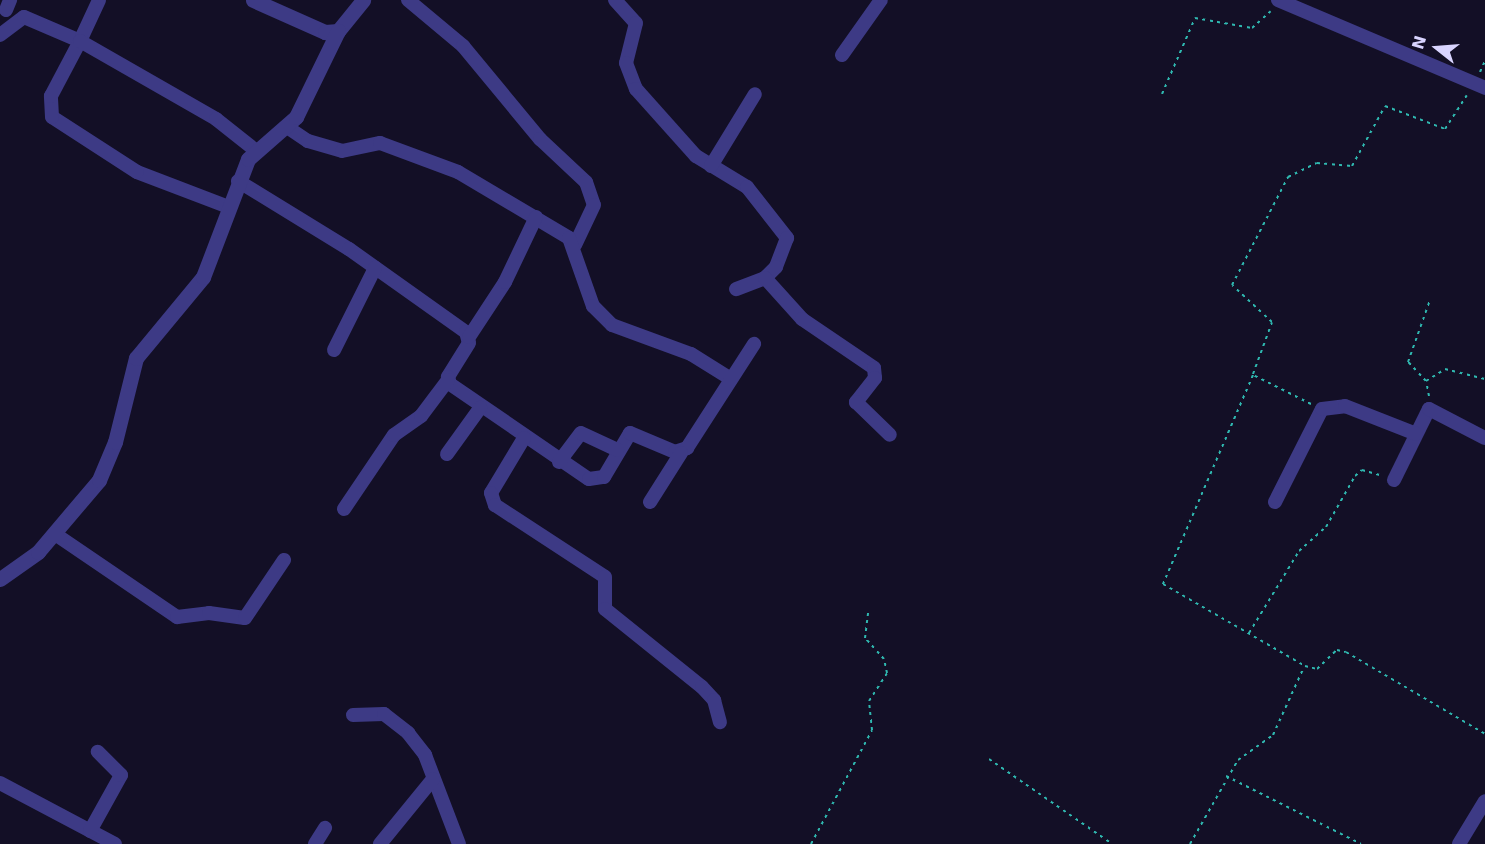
<!DOCTYPE html>
<html>
<head>
<meta charset="utf-8">
<style>
	body { margin:0 }
	#map { position:relative; width:1485px; height:844px; overflow:hidden; background:#130f26; font-family:"DejaVu Sans",sans-serif }
	div>[style] { position:absolute }
	[style*='--x'] { left:calc(var(--x)*1px); top:calc(var(--y)*1px); width:calc(var(--w)*1px); rotate:calc(var(--a)*1deg) }
	.path>* { height:2px; margin-top:-1px; transform-origin:0; background:repeating-linear-gradient(90deg,#2fb8b0 0 3px,transparent 0 7.5px) }
	.minor>* { height:14px; margin:-7px; padding:0 7px; transform-origin:7px; border-radius:7px; background:#3d3a85 }
	.tertiary>* { height:15px; margin:-7.5px; padding:0 7.5px; transform-origin:7.5px; border-radius:7.5px; background:#3d3a85 }
	span { translate:-50% -50%; white-space:nowrap; text-align:center; line-height:1.15; -webkit-text-stroke:4.5px #130f26; paint-order:stroke }
	.north { position:absolute; left:1407px; top:18px; width:60px; height:60px; -webkit-text-stroke:4px #130f26; paint-order:stroke; rotate:287deg; font-size:16px; font-weight:700; line-height:24px; text-align:center; color:#d9d4ff }
	.north::after { content:''; display:block; margin:auto; width:21px; height:27px; background:#d9d4ff; clip-path:polygon(50% 0,100% 100%,50% 72%,0 100%) }
</style>
</head>
<body>
<div id="map">
	<div class="path">
		<i style="--x:1480;--y:72;--w:12;--a:-66"></i>
		<i style="--x:1162;--y:94;--w:83;--a:-66.5"></i>
		<i style="--x:1195;--y:18;--w:58;--a:10"></i>
		<i style="--x:1252;--y:28;--w:25;--a:-42"></i>
		<i style="--x:1253;--y:374;--w:55;--a:-69.9"></i>
		<i style="--x:1272;--y:322;--w:54;--a:-137.2"></i>
		<i style="--x:1232;--y:285;--w:122;--a:-62.6"></i>
		<i style="--x:1288;--y:177;--w:32;--a:-26"></i>
		<i style="--x:1317;--y:163;--w:35;--a:5"></i>
		<i style="--x:1352;--y:166;--w:68;--a:-61.2"></i>
		<i style="--x:1385;--y:106;--w:64;--a:21"></i>
		<i style="--x:1445;--y:129;--w:40;--a:-57.1"></i>
		<i style="--x:1426;--y:381;--w:22;--a:-32"></i>
		<i style="--x:1445;--y:369;--w:41;--a:14"></i>
		<i style="--x:1429;--y:396;--w:15;--a:-101"></i>
		<i style="--x:1426;--y:381;--w:26;--a:-133"></i>
		<i style="--x:1408;--y:362;--w:66;--a:-70.5"></i>
		<i style="--x:1311;--y:404;--w:65;--a:-153.4"></i>
		<i style="--x:1253;--y:375;--w:228;--a:113.3"></i>
		<i style="--x:1163;--y:584;--w:164;--a:30"></i>
		<i style="--x:1305;--y:666;--w:12;--a:14"></i>
		<i style="--x:1317;--y:669;--w:28;--a:-44"></i>
		<i style="--x:1337;--y:650;--w:9;--a:13"></i>
		<i style="--x:1346;--y:652;--w:161;--a:30.5"></i>
		<i style="--x:1249;--y:633;--w:96;--a:-58.6"></i>
		<i style="--x:1299;--y:551;--w:36;--a:-42"></i>
		<i style="--x:1326;--y:527;--w:59;--a:-60.4"></i>
		<i style="--x:1355;--y:476;--w:9;--a:-41"></i>
		<i style="--x:1362;--y:470;--w:22;--a:16"></i>
		<i style="--x:989;--y:759;--w:150;--a:34.6"></i>
		<i style="--x:1226;--y:776;--w:151;--a:26.7"></i>
		<i style="--x:811;--y:844;--w:129;--a:-61.8"></i>
		<i style="--x:872;--y:730;--w:29;--a:-96"></i>
		<i style="--x:869;--y:701;--w:33;--a:-57"></i>
		<i style="--x:887;--y:673;--w:14;--a:-102"></i>
		<i style="--x:884;--y:659;--w:28;--a:-132"></i>
		<i style="--x:865;--y:638;--w:26;--a:-83"></i>
		<i style="--x:1190;--y:844;--w:97;--a:-60.3"></i>
		<i style="--x:1238;--y:760;--w:43;--a:-35.5"></i>
		<i style="--x:1273;--y:735;--w:75;--a:-65.5"></i>
	</div>
	<div class="minor">
		<i style="--x:408;--y:0;--w:72;--a:39.9"></i>
		<i style="--x:463;--y:46;--w:121;--a:50.4"></i>
		<i style="--x:540;--y:139;--w:63;--a:43.1"></i>
		<i style="--x:586;--y:182;--w:24;--a:71"></i>
		<i style="--x:594;--y:205;--w:44;--a:115.4"></i>
		<i style="--x:615;--y:0;--w:31;--a:48"></i>
		<i style="--x:636;--y:23;--w:41;--a:104"></i>
		<i style="--x:626;--y:63;--w:28;--a:69"></i>
		<i style="--x:636;--y:89;--w:90;--a:48.2"></i>
		<i style="--x:696;--y:156;--w:60;--a:31.3"></i>
		<i style="--x:747;--y:187;--w:65;--a:51.9"></i>
		<i style="--x:787;--y:238;--w:31;--a:111"></i>
		<i style="--x:776;--y:267;--w:16;--a:135"></i>
		<i style="--x:765;--y:278;--w:31;--a:159"></i>
		<i style="--x:1278;--y:0;--w:225;--a:23"></i>
		<i style="--x:6;--y:10;--w:11;--a:-68"></i>
		<i style="--x:0;--y:35;--w:30;--a:-37"></i>
		<i style="--x:24;--y:17;--w:61;--a:23.2"></i>
		<i style="--x:80;--y:41;--w:45;--a:-65.1"></i>
		<i style="--x:842;--y:55;--w:67;--a:-54.7"></i>
		<i style="--x:287;--y:127;--w:25;--a:34"></i>
		<i style="--x:308;--y:141;--w:35;--a:16"></i>
		<i style="--x:342;--y:151;--w:39;--a:-12"></i>
		<i style="--x:380;--y:143;--w:83;--a:20.4"></i>
		<i style="--x:458;--y:172;--w:129;--a:30.7"></i>
		<i style="--x:569;--y:238;--w:72;--a:70.6"></i>
		<i style="--x:593;--y:306;--w:27;--a:45"></i>
		<i style="--x:612;--y:325;--w:84;--a:20.2"></i>
		<i style="--x:691;--y:354;--w:47;--a:32"></i>
		<i style="--x:711;--y:166;--w:84;--a:-58.6"></i>
		<i style="--x:238;--y:181;--w:130;--a:31.5"></i>
		<i style="--x:349;--y:249;--w:143;--a:35.4"></i>
		<i style="--x:466;--y:332;--w:11;--a:75"></i>
		<i style="--x:469;--y:343;--w:40;--a:122"></i>
		<i style="--x:448;--y:377;--w:7;--a:74"></i>
		<i style="--x:450;--y:384;--w:168;--a:34.4"></i>
		<i style="--x:589;--y:479;--w:15;--a:-8"></i>
		<i style="--x:604;--y:477;--w:51;--a:-59.4"></i>
		<i style="--x:630;--y:433;--w:49;--a:22.9"></i>
		<i style="--x:675;--y:452;--w:13;--a:-18"></i>
		<i style="--x:687;--y:448;--w:124;--a:-57.2"></i>
		<i style="--x:226;--y:206;--w:95;--a:-159.1"></i>
		<i style="--x:137;--y:172;--w:101;--a:-147.1"></i>
		<i style="--x:52;--y:117;--w:21;--a:-93"></i>
		<i style="--x:51;--y:96;--w:62;--a:-62.2"></i>
		<i style="--x:80;--y:41;--w:157;--a:29.8"></i>
		<i style="--x:216;--y:119;--w:50;--a:38.5"></i>
		<i style="--x:765;--y:278;--w:55;--a:47.9"></i>
		<i style="--x:802;--y:319;--w:87;--a:34.2"></i>
		<i style="--x:874;--y:368;--w:10;--a:84"></i>
		<i style="--x:875;--y:378;--w:31;--a:128"></i>
		<i style="--x:856;--y:402;--w:47;--a:44.1"></i>
		<i style="--x:469;--y:337;--w:66;--a:-56.8"></i>
		<i style="--x:505;--y:282;--w:72;--a:-64.5"></i>
		<i style="--x:334;--y:350;--w:92;--a:-63.4"></i>
		<i style="--x:524;--y:438;--w:64;--a:121"></i>
		<i style="--x:491;--y:493;--w:13;--a:72"></i>
		<i style="--x:495;--y:505;--w:131;--a:33.2"></i>
		<i style="--x:605;--y:577;--w:32;--a:90"></i>
		<i style="--x:605;--y:609;--w:124;--a:38.8"></i>
		<i style="--x:702;--y:687;--w:18;--a:47"></i>
		<i style="--x:714;--y:700;--w:23;--a:75"></i>
		<i style="--x:447;--y:454;--w:57;--a:-54.3"></i>
		<i style="--x:559;--y:462;--w:36;--a:-53"></i>
		<i style="--x:581;--y:433;--w:40;--a:25"></i>
		<i style="--x:1394;--y:480;--w:79;--a:-63.8"></i>
		<i style="--x:1429;--y:409;--w:63;--a:27.4"></i>
		<i style="--x:650;--y:502;--w:58;--a:-57.7"></i>
		<i style="--x:1275;--y:502;--w:104;--a:-63.2"></i>
		<i style="--x:1322;--y:409;--w:23;--a:-7"></i>
		<i style="--x:1345;--y:406;--w:76;--a:21.5"></i>
		<i style="--x:344;--y:509;--w:89;--a:-56"></i>
		<i style="--x:394;--y:435;--w:33;--a:-35"></i>
		<i style="--x:421;--y:416;--w:45;--a:-53.1"></i>
		<i style="--x:55;--y:534;--w:148;--a:34.2"></i>
		<i style="--x:177;--y:617;--w:32;--a:-7"></i>
		<i style="--x:209;--y:613;--w:36;--a:8"></i>
		<i style="--x:245;--y:618;--w:70;--a:-56.1"></i>
		<i style="--x:353;--y:715;--w:31;--a:-2"></i>
		<i style="--x:384;--y:714;--w:31;--a:38"></i>
		<i style="--x:408;--y:733;--w:28;--a:52"></i>
		<i style="--x:425;--y:755;--w:95;--a:69.1"></i>
		<i style="--x:0;--y:783;--w:130;--a:27.9"></i>
		<i style="--x:90;--y:831;--w:64;--a:-61"></i>
		<i style="--x:121;--y:775;--w:33;--a:-135"></i>
		<i style="--x:315;--y:844;--w:19;--a:-58"></i>
		<i style="--x:380;--y:844;--w:84;--a:-50.8"></i>
		<i style="--x:1459;--y:844;--w:50;--a:-58.8"></i>
	</div>
	<div class="tertiary">
		<i style="--x:253;--y:0;--w:79;--a:24"></i>
		<i style="--x:325;--y:32;--w:13;--a:-4"></i>
		<i style="--x:338;--y:31;--w:40;--a:-51"></i>
		<i style="--x:0;--y:579;--w:47;--a:-35.4"></i>
		<i style="--x:38;--y:552;--w:94;--a:-49.7"></i>
		<i style="--x:99;--y:480;--w:41;--a:-67.2"></i>
		<i style="--x:115;--y:442;--w:87;--a:-76"></i>
		<i style="--x:136;--y:358;--w:105;--a:-50.4"></i>
		<i style="--x:203;--y:277;--w:126;--a:-69.1"></i>
		<i style="--x:248;--y:159;--w:64;--a:-41.2"></i>
		<i style="--x:296;--y:117;--w:96;--a:-64"></i>
	</div>
	<div class="north">N</div>
</div>
</body>
</html>
